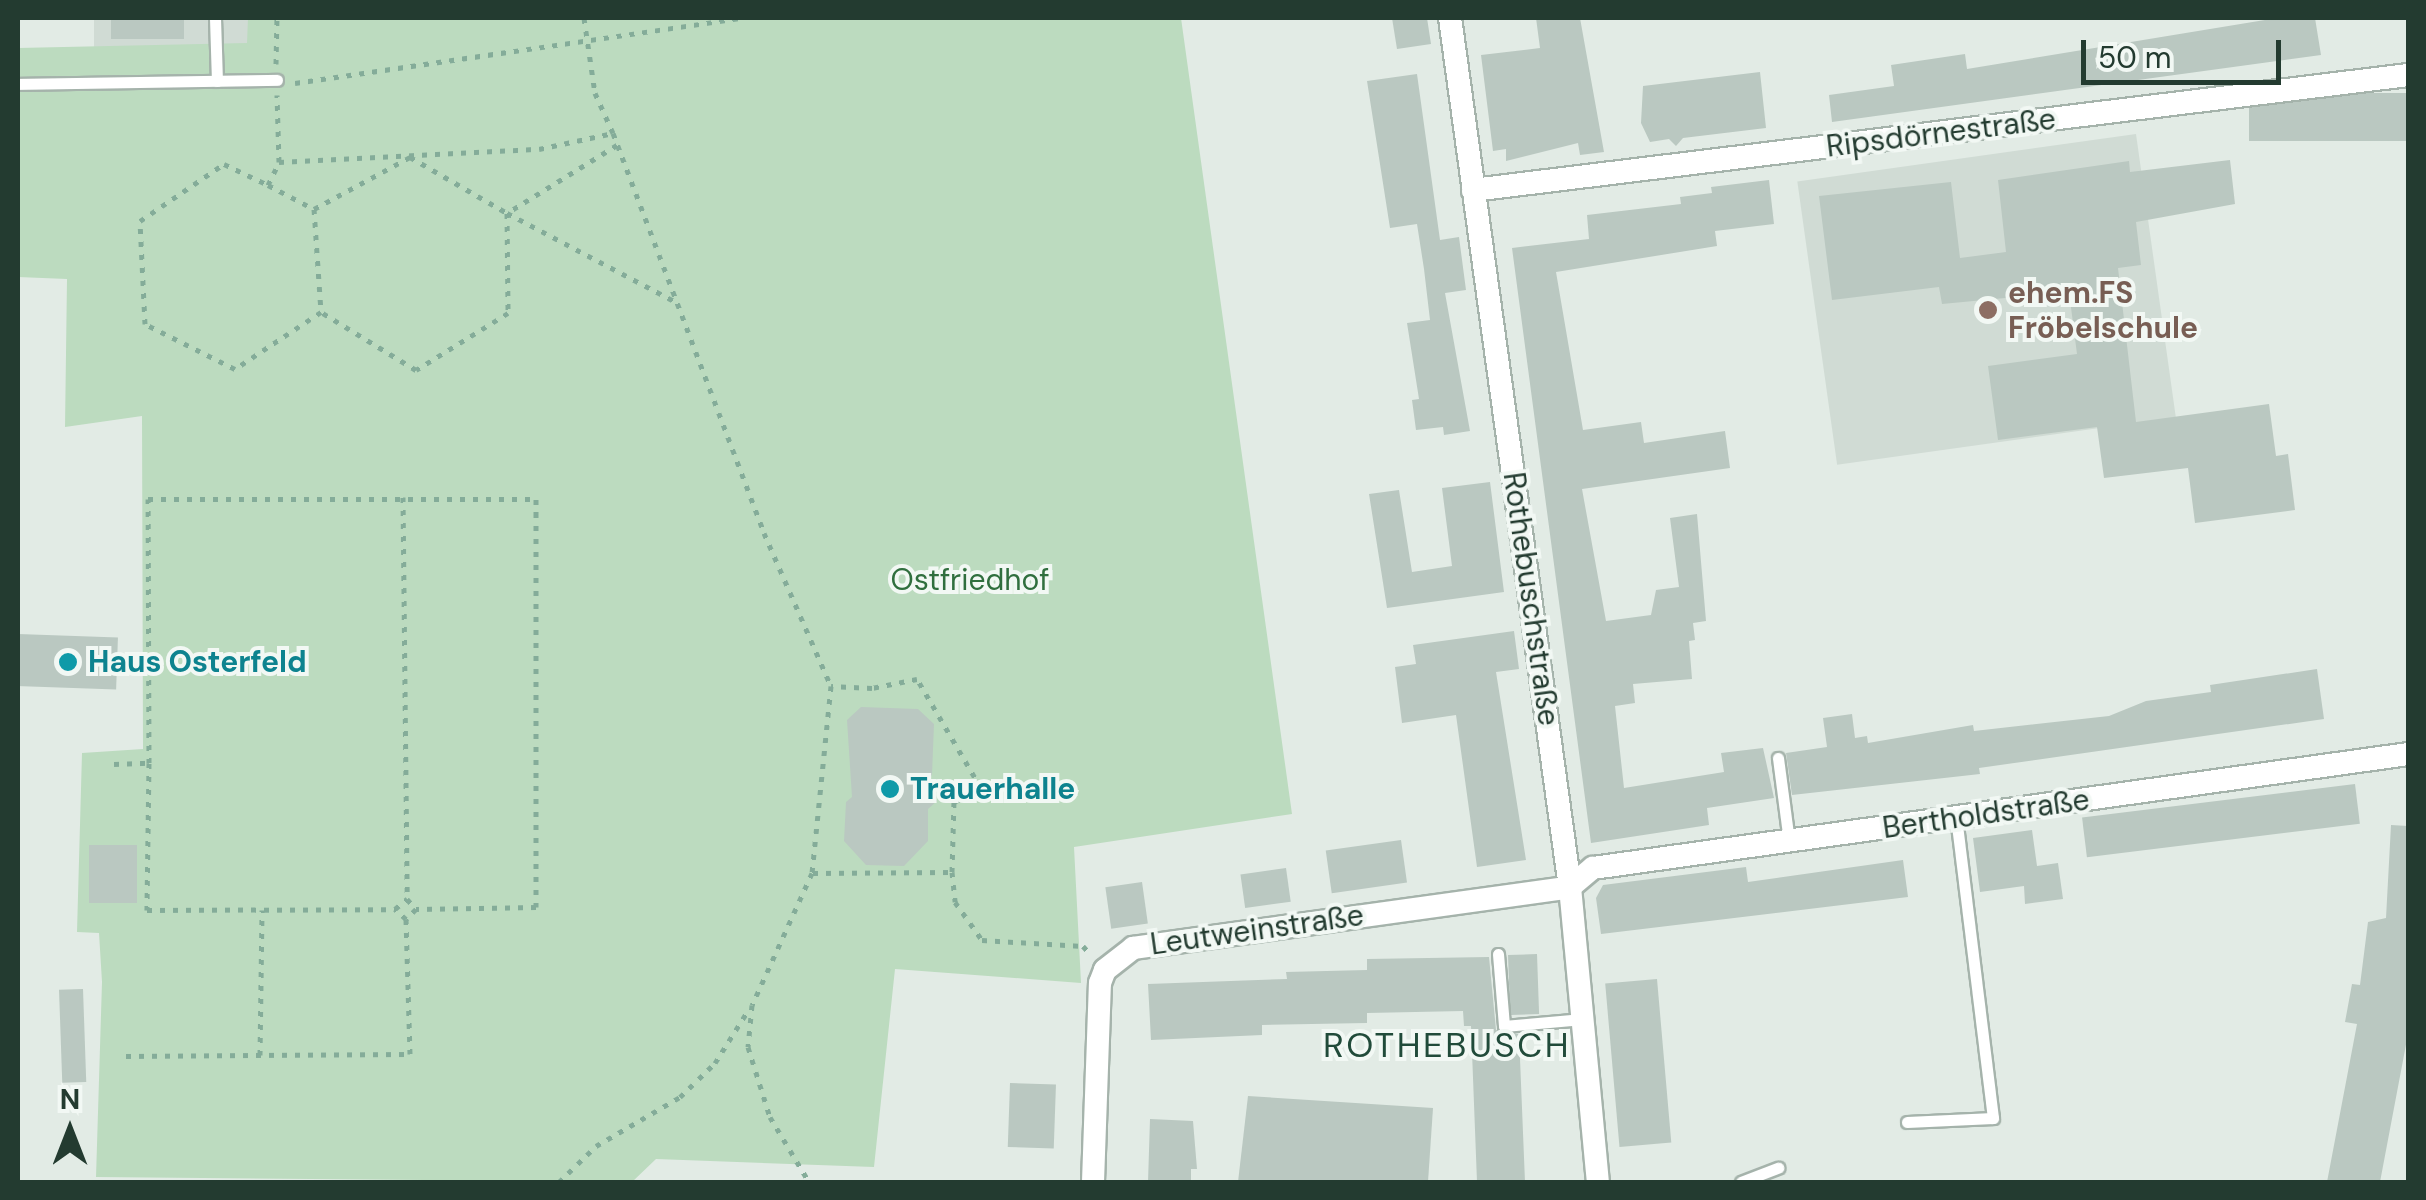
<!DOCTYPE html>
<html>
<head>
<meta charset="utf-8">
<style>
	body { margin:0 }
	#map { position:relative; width:2426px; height:1200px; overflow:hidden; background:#e2ebe5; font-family:"DM Sans",sans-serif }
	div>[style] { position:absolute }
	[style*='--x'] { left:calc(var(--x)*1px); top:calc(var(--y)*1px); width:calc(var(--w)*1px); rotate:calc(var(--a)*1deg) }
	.built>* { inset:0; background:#d0dbd4; transform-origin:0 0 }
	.green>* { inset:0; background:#bcdbbf }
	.building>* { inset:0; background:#bac8c1; transform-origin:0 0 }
	.path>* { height:5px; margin-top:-2.5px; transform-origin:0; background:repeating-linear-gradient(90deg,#84ac99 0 5px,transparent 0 13px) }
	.roads { filter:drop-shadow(2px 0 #a5b3ab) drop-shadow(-2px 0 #a5b3ab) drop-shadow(0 2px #a5b3ab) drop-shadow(0 -2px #a5b3ab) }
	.service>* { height:11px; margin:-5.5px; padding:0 5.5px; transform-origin:5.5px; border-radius:5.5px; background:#fff }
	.minor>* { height:22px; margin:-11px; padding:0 11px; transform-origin:11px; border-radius:11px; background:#fff }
	.path-bridge>* { height:5px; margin-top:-2.5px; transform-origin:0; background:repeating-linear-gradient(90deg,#84ac99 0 5px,transparent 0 13px) }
	.dots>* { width:28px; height:28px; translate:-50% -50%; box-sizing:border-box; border:5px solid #f2f8f4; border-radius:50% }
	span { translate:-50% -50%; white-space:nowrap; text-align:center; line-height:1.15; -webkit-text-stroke:8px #f2f8f4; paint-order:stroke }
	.street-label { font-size:30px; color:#233b30 }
	.education-label { font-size:30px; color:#785e54; font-weight:700 }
	.left { translate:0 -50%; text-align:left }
	.park-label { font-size:30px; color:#306f3e }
	.culture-label { font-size:30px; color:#0d838f; font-weight:700 }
	.quarter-label { font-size:35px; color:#214b3a; letter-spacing:2.5px }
	.frame { position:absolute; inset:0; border:20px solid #233b30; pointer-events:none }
	.north { position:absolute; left:20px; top:1080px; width:100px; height:100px; -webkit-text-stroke:8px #f2f8f4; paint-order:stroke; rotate:0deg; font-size:28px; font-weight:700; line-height:40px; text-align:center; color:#233b30 }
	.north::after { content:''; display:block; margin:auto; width:35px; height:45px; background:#233b30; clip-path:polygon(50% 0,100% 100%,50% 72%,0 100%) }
	.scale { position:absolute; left:2081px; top:40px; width:200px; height:45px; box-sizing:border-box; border:5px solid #233b30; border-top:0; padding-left:12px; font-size:30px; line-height:35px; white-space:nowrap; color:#233b30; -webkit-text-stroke:8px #f2f8f4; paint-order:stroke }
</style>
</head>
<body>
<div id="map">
	<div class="built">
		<i style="left:94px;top:18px;width:154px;height:29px"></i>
		<i style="left:2136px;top:134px;width:286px;height:342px;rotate:82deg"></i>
	</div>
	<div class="green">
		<i style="clip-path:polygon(248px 18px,1181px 18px,1292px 814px,1074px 847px,1081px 983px,895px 969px,874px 1167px,656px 1159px,632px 1182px,96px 1177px,102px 982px,99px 933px,77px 932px,82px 753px,143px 749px,142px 416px,65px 427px,67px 279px,18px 277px,18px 48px,247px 43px)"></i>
	</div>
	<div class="building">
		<i style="left:111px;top:18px;width:73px;height:21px"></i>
		<i style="clip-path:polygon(1392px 18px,1427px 18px,1431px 44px,1397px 49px)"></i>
		<i style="clip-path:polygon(1536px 18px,1580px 18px,1604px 152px,1580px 155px,1578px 143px,1506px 161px,1506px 149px,1493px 151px,1481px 55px,1540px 48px)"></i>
		<i style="clip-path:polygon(2277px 18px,2315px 18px,2321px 55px,1832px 122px,1829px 95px,1894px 86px,1891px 65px,1965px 54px,1967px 69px)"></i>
		<i style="clip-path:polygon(1760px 72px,1766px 128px,1683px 138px,1676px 146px,1669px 139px,1650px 142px,1641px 123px,1643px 86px)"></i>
		<i style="clip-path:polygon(1417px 74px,1440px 240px,1459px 237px,1466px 290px,1445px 293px,1470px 431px,1444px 435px,1443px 427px,1416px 430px,1412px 400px,1419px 399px,1407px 323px,1430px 320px,1424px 269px,1417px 224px,1390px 228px,1367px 81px)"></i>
		<i style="left:2408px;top:93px;width:48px;height:159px;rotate:90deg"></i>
		<i style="clip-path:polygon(2230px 160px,2235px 204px,2136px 222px,2141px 265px,2118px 268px,2136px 422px,2269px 404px,2276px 456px,2288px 454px,2295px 510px,2195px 523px,2188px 468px,2104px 478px,2097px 427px,1998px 440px,1988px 366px,2077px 354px,2069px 292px,1942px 304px,1939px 287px,1832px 300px,1819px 196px,1951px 182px,1960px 258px,2006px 252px,1998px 180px,2129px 161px,2130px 172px)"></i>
		<i style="clip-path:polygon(1769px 180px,1774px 224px,1715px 231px,1717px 246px,1556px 272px,1583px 430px,1641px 422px,1644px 443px,1725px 431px,1730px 468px,1582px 489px,1606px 621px,1651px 615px,1656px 590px,1679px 587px,1670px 518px,1697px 514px,1706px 621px,1693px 623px,1695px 640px,1689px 641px,1692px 679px,1633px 684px,1635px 703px,1615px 706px,1624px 788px,1724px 772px,1721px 753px,1763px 748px,1774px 798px,1707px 808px,1709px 825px,1591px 843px,1512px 248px,1589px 239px,1587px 215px,1681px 204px,1680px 197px,1712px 193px,1711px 187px)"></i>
		<i style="clip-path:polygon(1490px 482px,1504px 592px,1387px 608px,1369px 494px,1399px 490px,1412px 572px,1452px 566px,1442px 488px)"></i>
		<i style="clip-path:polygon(1514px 631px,1519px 669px,1496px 672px,1526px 860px,1477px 867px,1456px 715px,1402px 723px,1395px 667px,1416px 664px,1413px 645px)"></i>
		<i style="left:18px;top:634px;width:100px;height:52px;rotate:2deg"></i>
		<i style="clip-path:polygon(2317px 669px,2324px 719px,1979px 768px,1980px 774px,1792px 795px,1786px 753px,1827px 747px,1823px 718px,1852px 714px,1855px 738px,1867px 736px,1868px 743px,1973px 725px,1974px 731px,2109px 716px,2146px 701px,2211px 692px,2210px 685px)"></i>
		<i style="clip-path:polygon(861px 707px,918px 709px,934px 724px,932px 775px,923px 782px,937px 801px,928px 809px,928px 841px,904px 866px,866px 865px,844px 841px,846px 802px,852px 797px,847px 720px)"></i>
		<i style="left:2355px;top:784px;width:40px;height:275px;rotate:83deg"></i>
		<i style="clip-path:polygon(2391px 825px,2408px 826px,2408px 1034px,2380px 1182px,2327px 1182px,2357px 1024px,2345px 1022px,2352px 984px,2360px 985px,2368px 922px,2386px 918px)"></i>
		<i style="clip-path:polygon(2032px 830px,2037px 866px,2058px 863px,2063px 899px,2025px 904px,2024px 886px,1980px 892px,1973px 838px)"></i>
		<i style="left:1401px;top:840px;width:43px;height:76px;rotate:82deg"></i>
		<i style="left:89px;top:845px;width:48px;height:58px"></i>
		<i style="clip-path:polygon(1903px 860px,1908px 897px,1601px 934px,1596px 898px,1603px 885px,1746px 867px,1748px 882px)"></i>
		<i style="left:1286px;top:868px;width:34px;height:46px;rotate:82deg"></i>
		<i style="left:1142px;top:882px;width:42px;height:37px;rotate:82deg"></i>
		<i style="left:1537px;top:954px;width:60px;height:29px;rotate:88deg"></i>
		<i style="clip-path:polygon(1489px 957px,1496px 1030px,1519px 1034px,1525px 1182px,1477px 1182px,1471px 1026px,1464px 1026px,1463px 1011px,1367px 1013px,1367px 1023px,1262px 1025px,1262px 1035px,1151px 1040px,1148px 984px,1287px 979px,1286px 972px,1367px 970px,1367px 959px)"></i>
		<i style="left:1657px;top:979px;width:164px;height:52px;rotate:85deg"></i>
		<i style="left:83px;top:989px;width:93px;height:24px;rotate:88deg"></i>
		<i style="left:1010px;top:1083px;width:46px;height:64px;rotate:2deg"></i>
		<i style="clip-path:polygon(1248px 1096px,1433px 1108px,1428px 1182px,1238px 1182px)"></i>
		<i style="clip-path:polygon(1150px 1119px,1193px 1121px,1197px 1169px,1191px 1169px,1191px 1182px,1148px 1182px)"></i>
	</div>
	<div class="path">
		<i style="--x:276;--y:64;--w:46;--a:-88.8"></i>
		<i style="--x:295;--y:83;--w:453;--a:-8.3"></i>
		<i style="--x:613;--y:133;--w:428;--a:69.3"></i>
		<i style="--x:764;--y:533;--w:167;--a:66.4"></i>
		<i style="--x:831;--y:686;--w:188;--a:95.8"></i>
		<i style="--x:812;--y:873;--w:145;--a:114.4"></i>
		<i style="--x:752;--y:1005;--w:42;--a:95.4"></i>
		<i style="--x:748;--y:1047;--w:73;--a:72.6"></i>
		<i style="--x:770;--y:1117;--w:76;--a:59"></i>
		<i style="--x:617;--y:145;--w:129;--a:148.3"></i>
		<i style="--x:507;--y:213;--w:191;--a:27.8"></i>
		<i style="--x:279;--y:162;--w:260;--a:-2.9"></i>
		<i style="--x:539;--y:149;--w:76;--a:-12.2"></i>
		<i style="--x:613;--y:133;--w:44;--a:-114.2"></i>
		<i style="--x:268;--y:185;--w:52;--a:27.6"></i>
		<i style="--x:314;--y:209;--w:103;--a:86.1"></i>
		<i style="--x:321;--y:312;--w:103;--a:146.5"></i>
		<i style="--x:235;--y:369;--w:101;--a:-153.4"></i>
		<i style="--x:145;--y:324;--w:103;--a:-92.8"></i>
		<i style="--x:140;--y:221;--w:102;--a:-34.2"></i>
		<i style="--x:224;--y:164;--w:49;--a:25.5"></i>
		<i style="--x:268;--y:185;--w:25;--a:-64"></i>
		<i style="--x:279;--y:162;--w:67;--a:-91.7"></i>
		<i style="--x:314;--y:209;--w:109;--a:-28.4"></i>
		<i style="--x:410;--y:157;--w:112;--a:30"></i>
		<i style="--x:507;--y:213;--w:100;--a:89.4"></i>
		<i style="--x:508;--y:313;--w:108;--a:148.2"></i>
		<i style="--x:416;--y:370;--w:111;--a:-148.6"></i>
		<i style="--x:403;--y:497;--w:402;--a:89.4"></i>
		<i style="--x:149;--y:763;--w:264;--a:-90.2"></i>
		<i style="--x:148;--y:499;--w:388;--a:0"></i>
		<i style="--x:536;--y:499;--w:408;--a:90"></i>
		<i style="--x:536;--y:907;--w:120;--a:179"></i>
		<i style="--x:114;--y:764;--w:35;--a:-2"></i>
		<i style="--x:149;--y:763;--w:147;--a:90.8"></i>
		<i style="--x:147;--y:910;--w:248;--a:-0.2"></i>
		<i style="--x:952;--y:872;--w:30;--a:84"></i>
		<i style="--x:955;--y:902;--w:47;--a:54.6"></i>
		<i style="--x:982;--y:940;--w:101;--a:3.4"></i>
		<i style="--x:1083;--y:946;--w:12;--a:48"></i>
		<i style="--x:813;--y:873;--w:139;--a:-0.4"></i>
		<i style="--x:952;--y:872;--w:70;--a:-88.4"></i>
		<i style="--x:954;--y:802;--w:30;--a:-27"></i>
		<i style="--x:981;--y:788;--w:126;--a:-120.4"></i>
		<i style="--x:917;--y:679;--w:46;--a:168.7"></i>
		<i style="--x:872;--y:688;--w:41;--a:-177.2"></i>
		<i style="--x:260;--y:1055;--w:145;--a:-89.2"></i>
		<i style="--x:126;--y:1056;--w:284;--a:-0.4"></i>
		<i style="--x:410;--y:1054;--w:135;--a:-91.7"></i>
		<i style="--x:406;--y:919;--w:15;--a:-138"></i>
		<i style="--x:395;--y:909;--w:16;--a:-40"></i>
		<i style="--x:407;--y:899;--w:13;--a:48"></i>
		<i style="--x:416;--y:909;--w:14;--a:135"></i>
		<i style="--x:559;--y:1182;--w:52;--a:-44.2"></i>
		<i style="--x:596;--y:1146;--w:97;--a:-30.3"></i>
		<i style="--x:680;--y:1097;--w:49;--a:-44.2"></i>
		<i style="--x:715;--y:1063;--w:64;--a:-57.8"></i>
	</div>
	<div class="roads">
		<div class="service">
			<i style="--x:215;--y:18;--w:63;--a:88.2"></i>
			<i style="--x:18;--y:84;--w:259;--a:-0.9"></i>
			<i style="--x:1778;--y:758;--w:85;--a:82.5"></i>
			<i style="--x:1498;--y:954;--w:72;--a:85.2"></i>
			<i style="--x:1504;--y:1026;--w:79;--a:-5.1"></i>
			<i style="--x:1907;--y:1122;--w:86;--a:-2.7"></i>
			<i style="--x:1993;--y:1118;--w:302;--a:-97"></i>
			<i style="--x:1741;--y:1182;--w:40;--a:-21"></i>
		</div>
		<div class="minor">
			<i style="--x:1450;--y:18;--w:877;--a:82.14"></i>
			<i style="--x:1570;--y:887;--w:296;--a:84.6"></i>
			<i style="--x:1473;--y:190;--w:942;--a:-7.01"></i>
			<i style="--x:1093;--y:1182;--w:199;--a:-88"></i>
			<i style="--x:1100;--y:983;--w:14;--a:-69"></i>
			<i style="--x:1105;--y:970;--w:36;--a:-38"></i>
			<i style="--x:1133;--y:948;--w:441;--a:-7.9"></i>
			<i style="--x:1570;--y:887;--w:30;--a:-40"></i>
			<i style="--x:1593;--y:868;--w:823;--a:-7.96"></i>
		</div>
	</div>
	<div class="path-bridge">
		<i style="--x:584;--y:18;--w:76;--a:81.7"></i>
	</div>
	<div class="dots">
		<i style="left:1988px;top:310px;background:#8d6e63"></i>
		<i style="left:68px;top:662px;background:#0f9aa8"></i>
		<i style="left:890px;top:789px;background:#0f9aa8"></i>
	</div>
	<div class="street-label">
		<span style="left:1941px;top:133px;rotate:-7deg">Ripsdörnestraße</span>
		<span style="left:1531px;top:599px;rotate:82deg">Rothebuschstraße</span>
		<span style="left:1986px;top:814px;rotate:-8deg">Bertholdstraße</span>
		<span style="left:1257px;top:930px;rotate:-8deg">Leutweinstraße</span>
	</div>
	<div class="education-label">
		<span class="left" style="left:2008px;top:310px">ehem.FS<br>Fröbelschule</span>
	</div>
	<div class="park-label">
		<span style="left:970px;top:580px">Ostfriedhof</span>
	</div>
	<div class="culture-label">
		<span class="left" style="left:88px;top:662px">Haus Osterfeld</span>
		<span class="left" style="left:910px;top:789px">Trauerhalle</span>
	</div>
	<div class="quarter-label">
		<span style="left:1447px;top:1045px">ROTHEBUSCH</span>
	</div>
	<div class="frame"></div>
	<div class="north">N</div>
	<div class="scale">50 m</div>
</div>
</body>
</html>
